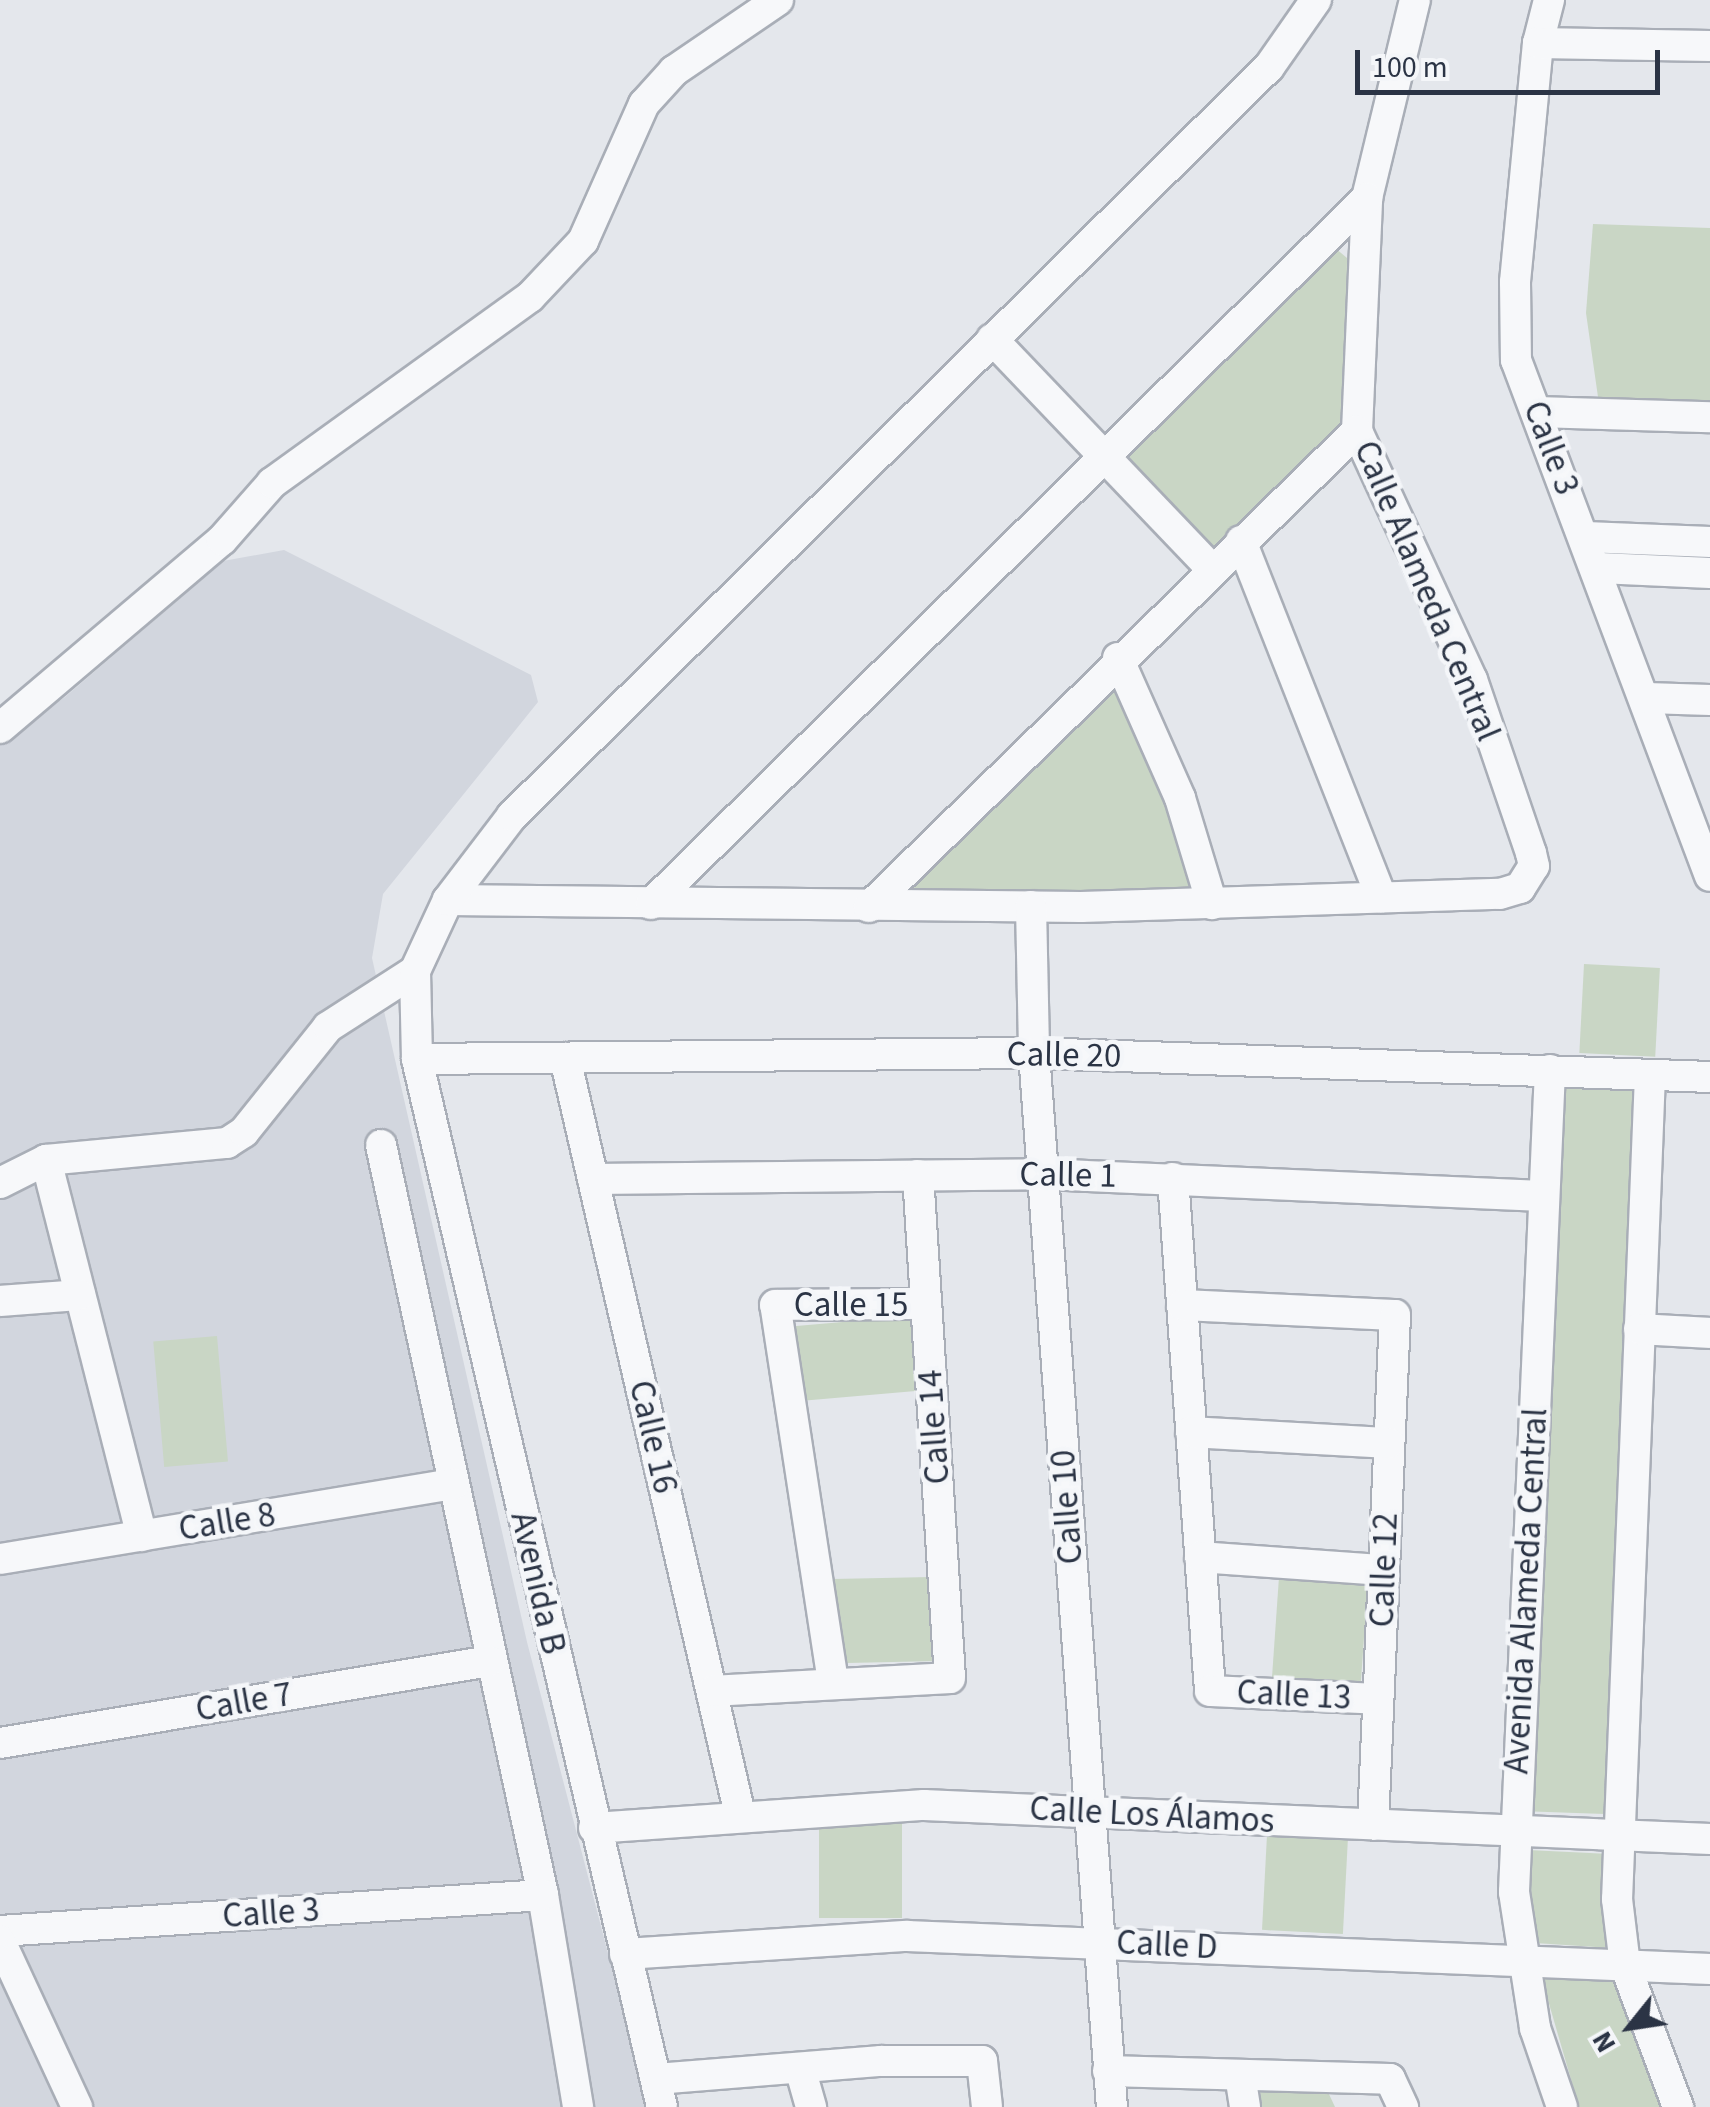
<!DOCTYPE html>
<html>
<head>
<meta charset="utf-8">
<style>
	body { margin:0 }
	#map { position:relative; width:1710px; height:2107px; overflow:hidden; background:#e4e7ec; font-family:"Source Sans 3",sans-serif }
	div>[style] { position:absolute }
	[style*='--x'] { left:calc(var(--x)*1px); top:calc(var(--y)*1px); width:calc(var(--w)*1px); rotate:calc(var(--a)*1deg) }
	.built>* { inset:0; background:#d2d6de }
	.green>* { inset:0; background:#c9d6c5; transform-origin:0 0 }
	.roads { filter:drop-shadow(2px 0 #a9aeb7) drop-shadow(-2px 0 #a9aeb7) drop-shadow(0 2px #a9aeb7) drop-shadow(0 -2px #a9aeb7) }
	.minor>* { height:30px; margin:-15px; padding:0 15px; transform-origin:15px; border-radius:15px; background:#f7f8fa }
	span { translate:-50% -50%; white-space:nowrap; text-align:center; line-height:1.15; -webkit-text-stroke:9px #f4f6f9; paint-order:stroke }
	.street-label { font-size:35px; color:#2b3445 }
	.north { position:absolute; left:1580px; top:1977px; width:100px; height:100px; -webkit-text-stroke:8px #f4f6f9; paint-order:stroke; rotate:240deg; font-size:28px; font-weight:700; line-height:40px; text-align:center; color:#2b3445 }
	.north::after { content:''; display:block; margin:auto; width:35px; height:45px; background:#2b3445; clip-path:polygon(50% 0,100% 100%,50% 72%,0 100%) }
	.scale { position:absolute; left:1355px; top:50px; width:305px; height:45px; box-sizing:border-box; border:5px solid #2b3445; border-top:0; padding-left:12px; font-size:30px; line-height:35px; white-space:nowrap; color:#2b3445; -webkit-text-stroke:8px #f4f6f9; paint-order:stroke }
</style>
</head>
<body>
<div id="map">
	<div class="built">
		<i style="clip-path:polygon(284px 550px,531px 675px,538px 702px,383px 894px,372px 958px,527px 1642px,648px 2107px,0 2107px,0 743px,65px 697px,223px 561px)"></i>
	</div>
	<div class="green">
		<i style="clip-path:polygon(1593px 224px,1710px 228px,1710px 401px,1598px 397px,1586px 313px)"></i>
		<i style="clip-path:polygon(1334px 247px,1347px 258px,1346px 418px,1213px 551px,1124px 456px)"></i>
		<i style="clip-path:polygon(1120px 685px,1198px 878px,1182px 894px,907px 894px,1107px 686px)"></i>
		<i style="left:1584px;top:964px;width:76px;height:89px;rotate:3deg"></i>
		<i style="left:1559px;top:1084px;width:78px;height:728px;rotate:2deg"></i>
		<i style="left:912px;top:1316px;width:75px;height:119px;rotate:85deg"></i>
		<i style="left:217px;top:1336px;width:126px;height:64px;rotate:85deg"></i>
		<i style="clip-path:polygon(931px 1577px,938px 1661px,847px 1663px,833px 1579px)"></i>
		<i style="left:1279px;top:1577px;width:89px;height:103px;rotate:4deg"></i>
		<i style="left:902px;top:1821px;width:97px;height:83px;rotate:90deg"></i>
		<i style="left:1267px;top:1835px;width:81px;height:95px;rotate:3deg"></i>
		<i style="clip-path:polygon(1528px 1850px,1610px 1854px,1611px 1948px,1535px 1943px)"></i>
		<i style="clip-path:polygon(1541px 1976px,1620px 1980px,1661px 2107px,1579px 2107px)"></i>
		<i style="clip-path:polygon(1260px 2091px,1328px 2092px,1335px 2107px,1262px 2107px)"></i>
	</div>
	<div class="roads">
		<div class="minor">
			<i style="--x:1549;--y:0;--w:44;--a:104.3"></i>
			<i style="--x:1538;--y:43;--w:240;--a:95.5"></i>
			<i style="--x:1515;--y:282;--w:78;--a:89.3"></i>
			<i style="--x:1516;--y:360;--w:551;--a:69.4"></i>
			<i style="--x:1538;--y:43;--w:172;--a:1"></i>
			<i style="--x:992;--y:339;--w:318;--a:46.3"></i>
			<i style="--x:1537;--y:412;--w:173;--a:1.7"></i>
			<i style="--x:1586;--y:537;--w:124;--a:2.3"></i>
			<i style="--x:1241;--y:541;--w:383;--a:68.5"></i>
			<i style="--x:1599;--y:568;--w:111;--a:2.6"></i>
			<i style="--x:1118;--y:658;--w:153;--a:66.1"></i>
			<i style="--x:1180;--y:798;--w:111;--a:73.2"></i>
			<i style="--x:1647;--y:698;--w:63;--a:1.8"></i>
			<i style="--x:0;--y:728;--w:291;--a:-40.3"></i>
			<i style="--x:222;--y:540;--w:76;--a:-48.7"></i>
			<i style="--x:272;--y:483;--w:318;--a:-35.8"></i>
			<i style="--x:530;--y:297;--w:77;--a:-46.6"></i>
			<i style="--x:583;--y:241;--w:150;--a:-66"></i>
			<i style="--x:644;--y:104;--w:45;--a:-47.7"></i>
			<i style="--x:674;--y:71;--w:126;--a:-34.3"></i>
			<i style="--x:448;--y:900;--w:633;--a:0.63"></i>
			<i style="--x:1081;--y:907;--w:419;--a:-1.8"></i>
			<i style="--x:1500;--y:894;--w:21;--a:-17"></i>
			<i style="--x:1520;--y:888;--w:26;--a:-58"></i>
			<i style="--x:1534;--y:866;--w:13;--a:-103"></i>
			<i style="--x:1531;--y:853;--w:183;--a:-108.8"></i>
			<i style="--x:1472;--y:680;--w:274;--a:-114.8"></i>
			<i style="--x:1357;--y:431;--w:233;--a:-87.5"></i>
			<i style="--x:1367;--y:198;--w:204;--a:-76.4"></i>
			<i style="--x:651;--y:904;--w:1006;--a:-44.6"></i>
			<i style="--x:1031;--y:906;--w:147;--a:88.8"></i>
			<i style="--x:1034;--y:1053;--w:1057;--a:85.77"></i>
			<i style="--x:869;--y:907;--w:682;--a:-44.29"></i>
			<i style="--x:565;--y:1058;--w:777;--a:76.98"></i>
			<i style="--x:417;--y:1059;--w:617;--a:-0.56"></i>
			<i style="--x:1034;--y:1053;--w:676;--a:2.03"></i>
			<i style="--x:1550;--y:1070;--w:823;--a:92.51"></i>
			<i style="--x:1514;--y:1892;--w:138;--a:81.2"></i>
			<i style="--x:1535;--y:2028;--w:83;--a:71.1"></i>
			<i style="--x:1650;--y:1075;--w:825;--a:92.29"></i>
			<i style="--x:1617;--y:1899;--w:66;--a:83.1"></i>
			<i style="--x:1625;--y:1965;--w:152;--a:69.5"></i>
			<i style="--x:381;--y:1145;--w:767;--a:77.81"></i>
			<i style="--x:543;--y:1895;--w:215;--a:80.6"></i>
			<i style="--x:46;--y:1160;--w:388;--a:75.7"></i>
			<i style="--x:1173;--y:1178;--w:514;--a:85.87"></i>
			<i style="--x:1210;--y:1691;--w:168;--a:2.7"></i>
			<i style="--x:593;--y:1179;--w:450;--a:-0.6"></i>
			<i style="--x:1043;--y:1174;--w:500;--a:2.52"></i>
			<i style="--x:0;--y:1183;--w:51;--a:-26.6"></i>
			<i style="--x:46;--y:1160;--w:182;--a:-5.4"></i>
			<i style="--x:227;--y:1143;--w:20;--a:-33"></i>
			<i style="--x:244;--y:1132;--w:134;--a:-51.3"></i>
			<i style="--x:328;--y:1027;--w:103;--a:-32.8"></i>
			<i style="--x:0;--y:1301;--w:80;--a:-4.3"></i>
			<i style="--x:1182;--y:1305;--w:213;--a:2.7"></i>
			<i style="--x:1395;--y:1315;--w:510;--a:92.47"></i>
			<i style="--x:1639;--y:1329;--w:71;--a:3.2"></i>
			<i style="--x:1191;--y:1432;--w:198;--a:3.2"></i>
			<i style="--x:1200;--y:1557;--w:183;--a:4.1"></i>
			<i style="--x:0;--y:1559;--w:460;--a:-9.4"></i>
			<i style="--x:833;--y:1682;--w:381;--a:-98.7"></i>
			<i style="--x:775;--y:1305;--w:151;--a:-0.4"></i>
			<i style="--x:712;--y:1691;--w:238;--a:-3.1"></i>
			<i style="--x:950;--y:1678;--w:504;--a:-93.64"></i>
			<i style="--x:0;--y:1743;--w:496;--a:-9.5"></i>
			<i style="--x:594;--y:1828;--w:331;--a:-4"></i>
			<i style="--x:924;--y:1805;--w:787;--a:2.48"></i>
			<i style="--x:0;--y:1931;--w:544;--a:-3.79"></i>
			<i style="--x:0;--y:1941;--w:183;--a:65.1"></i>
			<i style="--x:625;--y:1954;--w:283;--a:-3.7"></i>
			<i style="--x:907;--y:1936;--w:804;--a:2.35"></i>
			<i style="--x:800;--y:2068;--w:41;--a:74.2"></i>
			<i style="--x:1108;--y:2071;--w:282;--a:1.6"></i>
			<i style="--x:1390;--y:2079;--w:31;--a:65"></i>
			<i style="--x:1240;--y:2075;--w:32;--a:81"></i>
			<i style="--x:656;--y:2079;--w:226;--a:-4.6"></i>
			<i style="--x:881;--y:2061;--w:101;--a:0"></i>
			<i style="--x:982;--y:2061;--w:46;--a:83.8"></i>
			<i style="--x:662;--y:2107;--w:1076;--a:-103.16"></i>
			<i style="--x:417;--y:1059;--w:88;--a:-91.3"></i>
			<i style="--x:415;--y:971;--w:78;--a:-65.1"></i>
			<i style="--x:448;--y:900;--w:106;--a:-52.7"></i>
			<i style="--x:512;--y:816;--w:1065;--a:-44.7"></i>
			<i style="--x:1269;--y:67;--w:82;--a:-55"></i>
		</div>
	</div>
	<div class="street-label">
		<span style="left:1551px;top:448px;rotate:69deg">Calle 3</span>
		<span style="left:1427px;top:591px;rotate:67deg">Calle Alameda Central</span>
		<span style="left:1064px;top:1055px;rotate:1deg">Calle 20</span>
		<span style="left:1068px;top:1175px;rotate:1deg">Calle 1</span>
		<span style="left:851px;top:1305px">Calle 15</span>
		<span style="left:934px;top:1427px;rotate:-94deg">Calle 14</span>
		<span style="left:653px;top:1437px;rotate:77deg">Calle 16</span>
		<span style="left:1067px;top:1507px;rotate:-94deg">Calle 10</span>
		<span style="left:227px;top:1522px;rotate:-9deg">Calle 8</span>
		<span style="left:1384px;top:1570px;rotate:-88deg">Calle 12</span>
		<span style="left:538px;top:1583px;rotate:77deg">Avenida B</span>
		<span style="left:1526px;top:1591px;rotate:-87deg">Avenida Alameda Central</span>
		<span style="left:1294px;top:1695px;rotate:3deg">Calle 13</span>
		<span style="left:244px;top:1702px;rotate:-10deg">Calle 7</span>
		<span style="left:1152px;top:1815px;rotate:3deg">Calle Los Álamos</span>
		<span style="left:271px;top:1913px;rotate:-4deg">Calle 3</span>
		<span style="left:1167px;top:1945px;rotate:3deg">Calle D</span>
	</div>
	<div class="north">N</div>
	<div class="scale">100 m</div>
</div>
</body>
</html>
